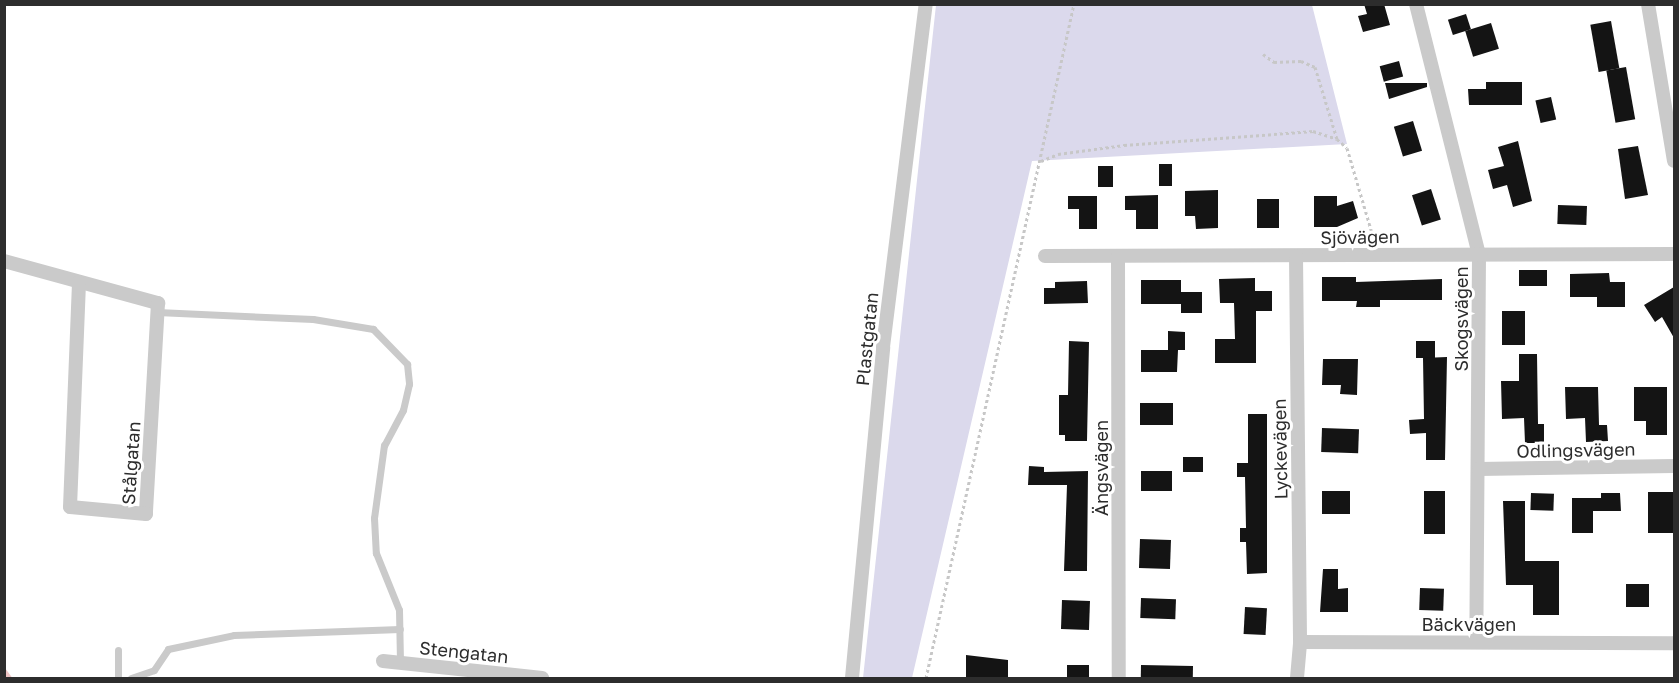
<!DOCTYPE html>
<html>
<head>
<meta charset="utf-8">
<style>
	body { margin:0 }
	#map { position:relative; width:1679px; height:683px; overflow:hidden; background:#fff; font-family:"Golos Text",sans-serif }
	div>[style] { position:absolute }
	[style*='--x'] { left:calc(var(--x)*1px); top:calc(var(--y)*1px); width:calc(var(--w)*1px); rotate:calc(var(--a)*1deg) }
	.green>* { inset:0; background:#dbd9ec }
	.stream>* { height:5px; margin:-2.5px; padding:0 2.5px; transform-origin:2.5px; border-radius:2.5px; background:#eec4c4 }
	.building>* { inset:0; background:#141414; transform-origin:0 0 }
	.path>* { height:3px; margin-top:-1.5px; transform-origin:0; background:repeating-linear-gradient(90deg,#c7c7c7 0 3px,transparent 0 6px) }
	.service>* { height:7px; margin:-3.5px; padding:0 3.5px; transform-origin:3.5px; border-radius:3.5px; background:#cacaca }
	.minor>* { height:14px; margin:-7px; padding:0 7px; transform-origin:7px; border-radius:7px; background:#cacaca }
	span { translate:-50% -50%; white-space:nowrap; text-align:center; line-height:1.15; -webkit-text-stroke:6px #fff; paint-order:stroke }
	.street-label { font-size:18px; color:#2d2d2d }
	.frame { position:absolute; inset:0; border:6px solid #2d2d2d; pointer-events:none }
</style>
</head>
<body>
<div id="map">
	<div class="green">
		<i style="clip-path:polygon(936px 5px,1312px 5px,1347px 144px,1032px 161px,912px 678px,863px 678px)"></i>
	</div>
	<div class="stream">
		<i style="--x:4;--y:671;--w:9;--a:54"></i>
	</div>
	<div class="building">
		<i style="clip-path:polygon(1364px 4px,1384px 4px,1390px 25px,1363px 32px,1358px 16px,1367px 14px)"></i>
		<i style="left:1466px;top:14px;width:16px;height:19px;rotate:72deg"></i>
		<i style="left:1611px;top:21px;width:48px;height:21px;rotate:80deg"></i>
		<i style="left:1491px;top:23px;width:27px;height:27px;rotate:73deg"></i>
		<i style="left:1399px;top:61px;width:16px;height:20px;rotate:75deg"></i>
		<i style="left:1626px;top:67px;width:53px;height:20px;rotate:80deg"></i>
		<i style="clip-path:polygon(1486px 82px,1522px 82px,1522px 105px,1469px 105px,1468px 89px,1486px 89px)"></i>
		<i style="clip-path:polygon(1385px 83px,1427px 83px,1427px 87px,1389px 99px)"></i>
		<i style="left:1551px;top:97px;width:23px;height:16px;rotate:77deg"></i>
		<i style="left:1413px;top:121px;width:31px;height:20px;rotate:73deg"></i>
		<i style="clip-path:polygon(1518px 141px,1532px 201px,1513px 207px,1507px 185px,1493px 189px,1488px 170px,1504px 166px,1498px 147px)"></i>
		<i style="clip-path:polygon(1638px 146px,1648px 195px,1625px 199px,1618px 149px)"></i>
		<i style="left:1172px;top:164px;width:22px;height:13px;rotate:90deg"></i>
		<i style="left:1113px;top:166px;width:21px;height:15px;rotate:90deg"></i>
		<i style="left:1431px;top:189px;width:32px;height:20px;rotate:72deg"></i>
		<i style="clip-path:polygon(1218px 190px,1218px 228px,1196px 229px,1195px 216px,1185px 216px,1185px 191px)"></i>
		<i style="clip-path:polygon(1158px 195px,1158px 229px,1136px 229px,1136px 210px,1125px 210px,1125px 196px)"></i>
		<i style="clip-path:polygon(1068px 196px,1097px 196px,1097px 229px,1079px 229px,1079px 209px,1068px 209px)"></i>
		<i style="clip-path:polygon(1314px 196px,1337px 196px,1337px 206px,1353px 201px,1358px 218px,1337px 227px,1314px 227px)"></i>
		<i style="left:1257px;top:199px;width:22px;height:29px"></i>
		<i style="left:1558px;top:205px;width:29px;height:19px;rotate:2deg"></i>
		<i style="left:1519px;top:270px;width:28px;height:16px"></i>
		<i style="clip-path:polygon(1609px 273px,1610px 282px,1625px 282px,1625px 307px,1597px 307px,1597px 297px,1570px 297px,1570px 274px)"></i>
		<i style="clip-path:polygon(1322px 277px,1356px 277px,1356px 282px,1442px 279px,1442px 300px,1380px 300px,1380px 307px,1356px 307px,1357px 301px,1322px 301px)"></i>
		<i style="clip-path:polygon(1255px 278px,1255px 291px,1272px 291px,1272px 311px,1256px 311px,1256px 363px,1215px 363px,1215px 339px,1235px 339px,1234px 303px,1220px 303px,1219px 279px)"></i>
		<i style="left:1141px;top:280px;width:40px;height:24px"></i>
		<i style="clip-path:polygon(1087px 281px,1088px 303px,1044px 304px,1044px 288px,1055px 288px,1055px 282px)"></i>
		<i style="clip-path:polygon(1674px 287px,1674px 338px,1662px 317px,1655px 322px,1644px 305px)"></i>
		<i style="left:1181px;top:292px;width:21px;height:21px"></i>
		<i style="left:1502px;top:311px;width:23px;height:34px"></i>
		<i style="clip-path:polygon(1168px 331px,1185px 332px,1185px 350px,1178px 350px,1177px 372px,1141px 372px,1141px 350px,1168px 350px)"></i>
		<i style="clip-path:polygon(1069px 341px,1089px 342px,1087px 441px,1065px 441px,1065px 435px,1059px 435px,1059px 395px,1068px 395px)"></i>
		<i style="left:1416px;top:341px;width:19px;height:17px"></i>
		<i style="clip-path:polygon(1519px 354px,1537px 354px,1538px 424px,1544px 424px,1544px 443px,1525px 443px,1524px 418px,1502px 419px,1501px 381px,1519px 381px)"></i>
		<i style="clip-path:polygon(1447px 357px,1445px 460px,1426px 460px,1426px 433px,1410px 434px,1409px 420px,1424px 419px,1423px 358px)"></i>
		<i style="clip-path:polygon(1323px 359px,1358px 359px,1357px 395px,1340px 394px,1341px 385px,1322px 385px)"></i>
		<i style="clip-path:polygon(1565px 387px,1598px 387px,1599px 425px,1607px 425px,1608px 441px,1586px 442px,1585px 418px,1566px 419px)"></i>
		<i style="clip-path:polygon(1634px 387px,1667px 387px,1667px 435px,1646px 435px,1646px 421px,1634px 421px)"></i>
		<i style="left:1140px;top:403px;width:33px;height:22px"></i>
		<i style="clip-path:polygon(1248px 414px,1267px 414px,1267px 573px,1247px 574px,1246px 542px,1240px 542px,1240px 528px,1246px 528px,1245px 477px,1237px 477px,1237px 463px,1248px 463px)"></i>
		<i style="left:1322px;top:428px;width:37px;height:24px;rotate:2deg"></i>
		<i style="left:1183px;top:457px;width:20px;height:15px"></i>
		<i style="clip-path:polygon(1029px 466px,1044px 467px,1044px 472px,1088px 471px,1087px 571px,1064px 571px,1067px 485px,1028px 485px)"></i>
		<i style="left:1141px;top:471px;width:31px;height:20px"></i>
		<i style="left:1322px;top:491px;width:28px;height:23px"></i>
		<i style="left:1445px;top:491px;width:43px;height:21px;rotate:90deg"></i>
		<i style="left:1648px;top:492px;width:26px;height:41px"></i>
		<i style="left:1531px;top:493px;width:23px;height:17px;rotate:2deg"></i>
		<i style="clip-path:polygon(1601px 493px,1620px 493px,1621px 511px,1593px 511px,1593px 533px,1572px 533px,1572px 498px,1601px 498px)"></i>
		<i style="clip-path:polygon(1503px 501px,1525px 501px,1525px 561px,1559px 561px,1559px 615px,1533px 615px,1533px 585px,1506px 585px)"></i>
		<i style="left:1140px;top:539px;width:31px;height:29px;rotate:2deg"></i>
		<i style="clip-path:polygon(1323px 569px,1338px 569px,1338px 589px,1348px 588px,1348px 612px,1320px 612px)"></i>
		<i style="left:1626px;top:584px;width:23px;height:23px"></i>
		<i style="left:1420px;top:588px;width:24px;height:22px;rotate:2deg"></i>
		<i style="left:1141px;top:598px;width:35px;height:20px;rotate:2deg"></i>
		<i style="left:1062px;top:600px;width:28px;height:29px;rotate:2deg"></i>
		<i style="left:1245px;top:607px;width:22px;height:27px;rotate:3deg"></i>
		<i style="clip-path:polygon(966px 655px,1008px 660px,1008px 678px,966px 678px)"></i>
		<i style="left:1067px;top:665px;width:22px;height:13px"></i>
		<i style="left:1141px;top:665px;width:52px;height:13px;rotate:1deg"></i>
	</div>
	<div class="path">
		<i style="--x:1263;--y:54;--w:14;--a:36"></i>
		<i style="--x:1274;--y:62;--w:27;--a:-2"></i>
		<i style="--x:1301;--y:61;--w:15;--a:23"></i>
		<i style="--x:1315;--y:67;--w:75;--a:73"></i>
		<i style="--x:1041;--y:161;--w:18;--a:-22"></i>
		<i style="--x:1058;--y:154;--w:67;--a:-7.8"></i>
		<i style="--x:1124;--y:145;--w:190;--a:-4.2"></i>
		<i style="--x:1313;--y:131;--w:25;--a:18"></i>
		<i style="--x:1337;--y:139;--w:13;--a:42"></i>
		<i style="--x:1347;--y:148;--w:96;--a:73.6"></i>
		<i style="--x:926;--y:678;--w:690;--a:-77.62"></i>
	</div>
	<div class="service">
		<i style="--x:157;--y:312;--w:156;--a:2.6"></i>
		<i style="--x:313;--y:319;--w:61;--a:9.5"></i>
		<i style="--x:373;--y:329;--w:49;--a:45.8"></i>
		<i style="--x:407;--y:364;--w:20;--a:84"></i>
		<i style="--x:409;--y:384;--w:27;--a:103"></i>
		<i style="--x:403;--y:410;--w:40;--a:118"></i>
		<i style="--x:384;--y:445;--w:74;--a:97.8"></i>
		<i style="--x:374;--y:518;--w:35;--a:87"></i>
		<i style="--x:376;--y:553;--w:61;--a:68"></i>
		<i style="--x:399;--y:610;--w:53;--a:88.9"></i>
		<i style="--x:118;--y:650;--w:28;--a:90"></i>
		<i style="--x:131;--y:678;--w:24;--a:-19"></i>
		<i style="--x:154;--y:670;--w:25;--a:-56"></i>
		<i style="--x:168;--y:649;--w:67;--a:-12"></i>
		<i style="--x:234;--y:635;--w:166;--a:-2.1"></i>
	</div>
	<div class="minor">
		<i style="--x:1416;--y:4;--w:259;--a:75.9"></i>
		<i style="--x:1479;--y:255;--w:387;--a:90.4"></i>
		<i style="--x:1648;--y:4;--w:159;--a:80.6"></i>
		<i style="--x:1045;--y:256;--w:629;--a:-0.18"></i>
		<i style="--x:1296;--y:256;--w:386;--a:89.4"></i>
		<i style="--x:1118;--y:257;--w:421;--a:89.9"></i>
		<i style="--x:4;--y:261;--w:160;--a:15.3"></i>
		<i style="--x:158;--y:303;--w:211;--a:93.3"></i>
		<i style="--x:146;--y:514;--w:76;--a:-174.7"></i>
		<i style="--x:70;--y:507;--w:225;--a:-87.7"></i>
		<i style="--x:1479;--y:469;--w:195;--a:-0.9"></i>
		<i style="--x:383;--y:661;--w:160;--a:6.1"></i>
		<i style="--x:852;--y:678;--w:332;--a:-84.6"></i>
		<i style="--x:883;--y:347;--w:346;--a:-82.9"></i>
		<i style="--x:1297;--y:678;--w:36;--a:-85"></i>
		<i style="--x:1300;--y:642;--w:374;--a:0.2"></i>
	</div>
	<div class="street-label">
		<span style="left:1360px;top:237px;rotate:-1deg">Sjövägen</span>
		<span style="left:1461px;top:319px;rotate:-90deg">Skogsvägen</span>
		<span style="left:867px;top:339px;rotate:-84deg">Plastgatan</span>
		<span style="left:1280px;top:449px;rotate:-91deg">Lyckevägen</span>
		<span style="left:1576px;top:450px;rotate:-1deg">Odlingsvägen</span>
		<span style="left:131px;top:463px;rotate:-86deg">Stålgatan</span>
		<span style="left:1101px;top:468px;rotate:-90deg">Ängsvägen</span>
		<span style="left:1469px;top:624px">Bäckvägen</span>
		<span style="left:464px;top:652px;rotate:6deg">Stengatan</span>
	</div>
	<div class="frame"></div>
</div>
</body>
</html>
